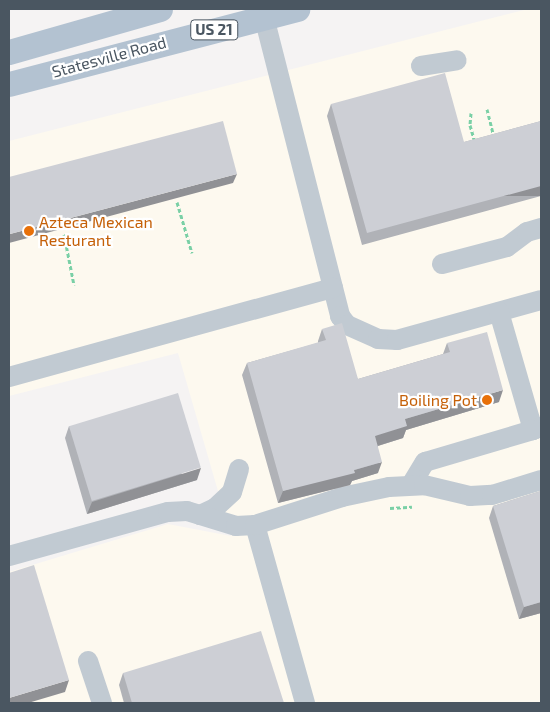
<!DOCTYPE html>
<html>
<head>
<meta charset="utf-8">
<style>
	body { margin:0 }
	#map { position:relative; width:550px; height:712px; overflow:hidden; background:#f5f3f3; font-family:"Exo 2",sans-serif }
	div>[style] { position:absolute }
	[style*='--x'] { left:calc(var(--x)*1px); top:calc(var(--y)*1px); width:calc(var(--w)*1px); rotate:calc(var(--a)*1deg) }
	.commercial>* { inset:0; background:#fdf9ef }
	.path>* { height:3px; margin-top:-1.5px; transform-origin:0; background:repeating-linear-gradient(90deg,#7ad0a6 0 4px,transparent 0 6.5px) }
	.minor>* { height:20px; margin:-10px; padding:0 10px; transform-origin:10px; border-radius:10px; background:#c1cad2 }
	.major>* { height:25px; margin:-12.5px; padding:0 12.5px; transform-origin:12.5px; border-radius:12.5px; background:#b3c2d1 }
	.wall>* { inset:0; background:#b0b2b7 }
	.shaded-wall>* { inset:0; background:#909195; transform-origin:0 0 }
	.building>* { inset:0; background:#cdcfd5; transform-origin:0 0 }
	.dots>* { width:14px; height:14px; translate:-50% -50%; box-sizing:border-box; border:2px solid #fff; border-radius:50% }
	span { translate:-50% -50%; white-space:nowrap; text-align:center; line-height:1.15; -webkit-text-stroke:4.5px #fff; paint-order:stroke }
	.shield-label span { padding:1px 4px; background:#fff; border:1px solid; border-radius:4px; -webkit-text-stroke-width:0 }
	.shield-label { font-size:15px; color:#4a5661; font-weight:700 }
	.street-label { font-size:16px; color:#4a5661 }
	.food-label { font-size:16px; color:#c56008 }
	.left { translate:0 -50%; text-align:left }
	.right { translate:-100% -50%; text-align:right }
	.frame { position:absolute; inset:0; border:10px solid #4a5661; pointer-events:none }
</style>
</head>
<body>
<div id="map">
	<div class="commercial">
		<i style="clip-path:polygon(528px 9px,541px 9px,541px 703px,9px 703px,9px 572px,168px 524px,231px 536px,178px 353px,9px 396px,9px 141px)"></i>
	</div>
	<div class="path">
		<i style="--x:487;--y:109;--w:30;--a:76"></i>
		<i style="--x:471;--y:113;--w:12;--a:95"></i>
		<i style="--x:470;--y:125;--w:19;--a:74"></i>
		<i style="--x:177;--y:202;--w:53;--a:73.6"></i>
		<i style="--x:64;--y:234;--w:52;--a:78.9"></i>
		<i style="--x:390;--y:508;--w:22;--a:-3"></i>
	</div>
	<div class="minor">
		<i style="--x:264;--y:17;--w:309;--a:75.7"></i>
		<i style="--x:340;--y:316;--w:11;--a:52"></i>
		<i style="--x:347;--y:325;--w:34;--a:24"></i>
		<i style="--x:378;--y:339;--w:19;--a:3"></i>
		<i style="--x:397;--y:340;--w:149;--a:-15.5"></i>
		<i style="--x:421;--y:66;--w:36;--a:-9"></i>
		<i style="--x:442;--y:264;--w:67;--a:-14.7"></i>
		<i style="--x:507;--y:247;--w:25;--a:-37"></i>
		<i style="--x:527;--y:232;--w:15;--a:-16"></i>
		<i style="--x:499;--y:312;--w:123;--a:73.9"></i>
		<i style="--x:533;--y:430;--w:9;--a:-21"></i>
		<i style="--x:9;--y:377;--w:336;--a:-15.4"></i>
		<i style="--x:411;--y:485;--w:27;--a:-59"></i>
		<i style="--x:425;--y:462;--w:113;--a:-16.5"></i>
		<i style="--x:200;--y:515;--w:17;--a:-25"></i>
		<i style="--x:215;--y:508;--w:23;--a:-43"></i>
		<i style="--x:232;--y:492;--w:24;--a:-73"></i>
		<i style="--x:255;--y:525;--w:185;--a:74.3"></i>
		<i style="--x:9;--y:556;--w:165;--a:-15.5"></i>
		<i style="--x:168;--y:512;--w:19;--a:-3"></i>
		<i style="--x:187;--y:511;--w:51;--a:17"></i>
		<i style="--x:236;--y:526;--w:19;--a:-3"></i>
		<i style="--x:255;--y:525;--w:91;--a:-17.8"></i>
		<i style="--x:342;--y:497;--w:48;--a:-12"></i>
		<i style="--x:389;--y:487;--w:35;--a:-3"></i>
		<i style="--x:424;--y:485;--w:47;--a:13.4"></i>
		<i style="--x:470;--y:496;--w:22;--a:-3"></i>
		<i style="--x:492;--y:495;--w:51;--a:-17"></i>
		<i style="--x:88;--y:661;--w:44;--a:71.6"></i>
	</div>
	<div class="major">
		<i style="--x:9;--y:52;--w:157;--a:-15.9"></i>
		<i style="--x:9;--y:84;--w:298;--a:-14.6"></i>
	</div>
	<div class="wall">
		<i style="clip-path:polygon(331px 104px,464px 142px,541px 121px,541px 196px,362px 245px,327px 116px)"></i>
		<i style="clip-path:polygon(322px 329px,358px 379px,443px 354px,447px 343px,499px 402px,406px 430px,403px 438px,378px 446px,378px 473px,352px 481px,350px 485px,278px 503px,242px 375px,247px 363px,318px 343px,318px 341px)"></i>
		<i style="clip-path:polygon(69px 426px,197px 480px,87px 514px,65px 438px)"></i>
		<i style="clip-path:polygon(541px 491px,541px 613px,519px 619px,489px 518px,493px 506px)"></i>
		<i style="clip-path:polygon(123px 673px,284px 703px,124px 703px,119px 685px)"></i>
	</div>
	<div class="shaded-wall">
		<i style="clip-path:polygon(237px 174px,233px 183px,9px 243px,9px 238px,10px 234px)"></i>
		<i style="left:541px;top:186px;width:10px;height:180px;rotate:90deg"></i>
		<i style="clip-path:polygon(503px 390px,499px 402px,406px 430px,403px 438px,371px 448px,375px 436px,405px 419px)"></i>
		<i style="clip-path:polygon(382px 462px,378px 473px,352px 481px,350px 485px,278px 503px,283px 491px)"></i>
		<i style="clip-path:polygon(201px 468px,197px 480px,87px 514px,92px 502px)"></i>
		<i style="clip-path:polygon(541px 602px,541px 613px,519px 619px,524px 607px)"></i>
		<i style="clip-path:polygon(69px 680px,65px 692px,28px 703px,9px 703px,9px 698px)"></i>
	</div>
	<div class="building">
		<i style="clip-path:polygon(445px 73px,464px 142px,541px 121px,541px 186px,367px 233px,331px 104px)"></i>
		<i style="clip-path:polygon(223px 121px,237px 174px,10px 234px,9px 228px,9px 177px)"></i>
		<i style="clip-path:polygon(342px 323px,358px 379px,450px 352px,447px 343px,487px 332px,503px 390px,405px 419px,407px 426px,375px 436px,382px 462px,354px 470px,355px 473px,283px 491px,247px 363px,326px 340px,322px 329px)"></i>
		<i style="left:178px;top:393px;width:78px;height:114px;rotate:73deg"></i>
		<i style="clip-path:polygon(541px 491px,541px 602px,524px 607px,493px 506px)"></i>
		<i style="clip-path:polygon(34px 565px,69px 680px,9px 698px,9px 573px)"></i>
		<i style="clip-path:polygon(261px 631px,284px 703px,132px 703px,123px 673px)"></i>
	</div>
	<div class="dots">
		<i style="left:29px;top:231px;background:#e8710a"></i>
		<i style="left:487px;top:400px;background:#e8710a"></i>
	</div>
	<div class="shield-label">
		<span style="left:214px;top:30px">US 21</span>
	</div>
	<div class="street-label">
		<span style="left:109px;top:57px;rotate:-15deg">Statesville Road</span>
	</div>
	<div class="food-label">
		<span class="left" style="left:39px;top:231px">Azteca Mexican<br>Resturant</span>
		<span class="right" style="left:477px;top:400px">Boiling Pot</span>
	</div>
	<div class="frame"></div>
</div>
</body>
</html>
